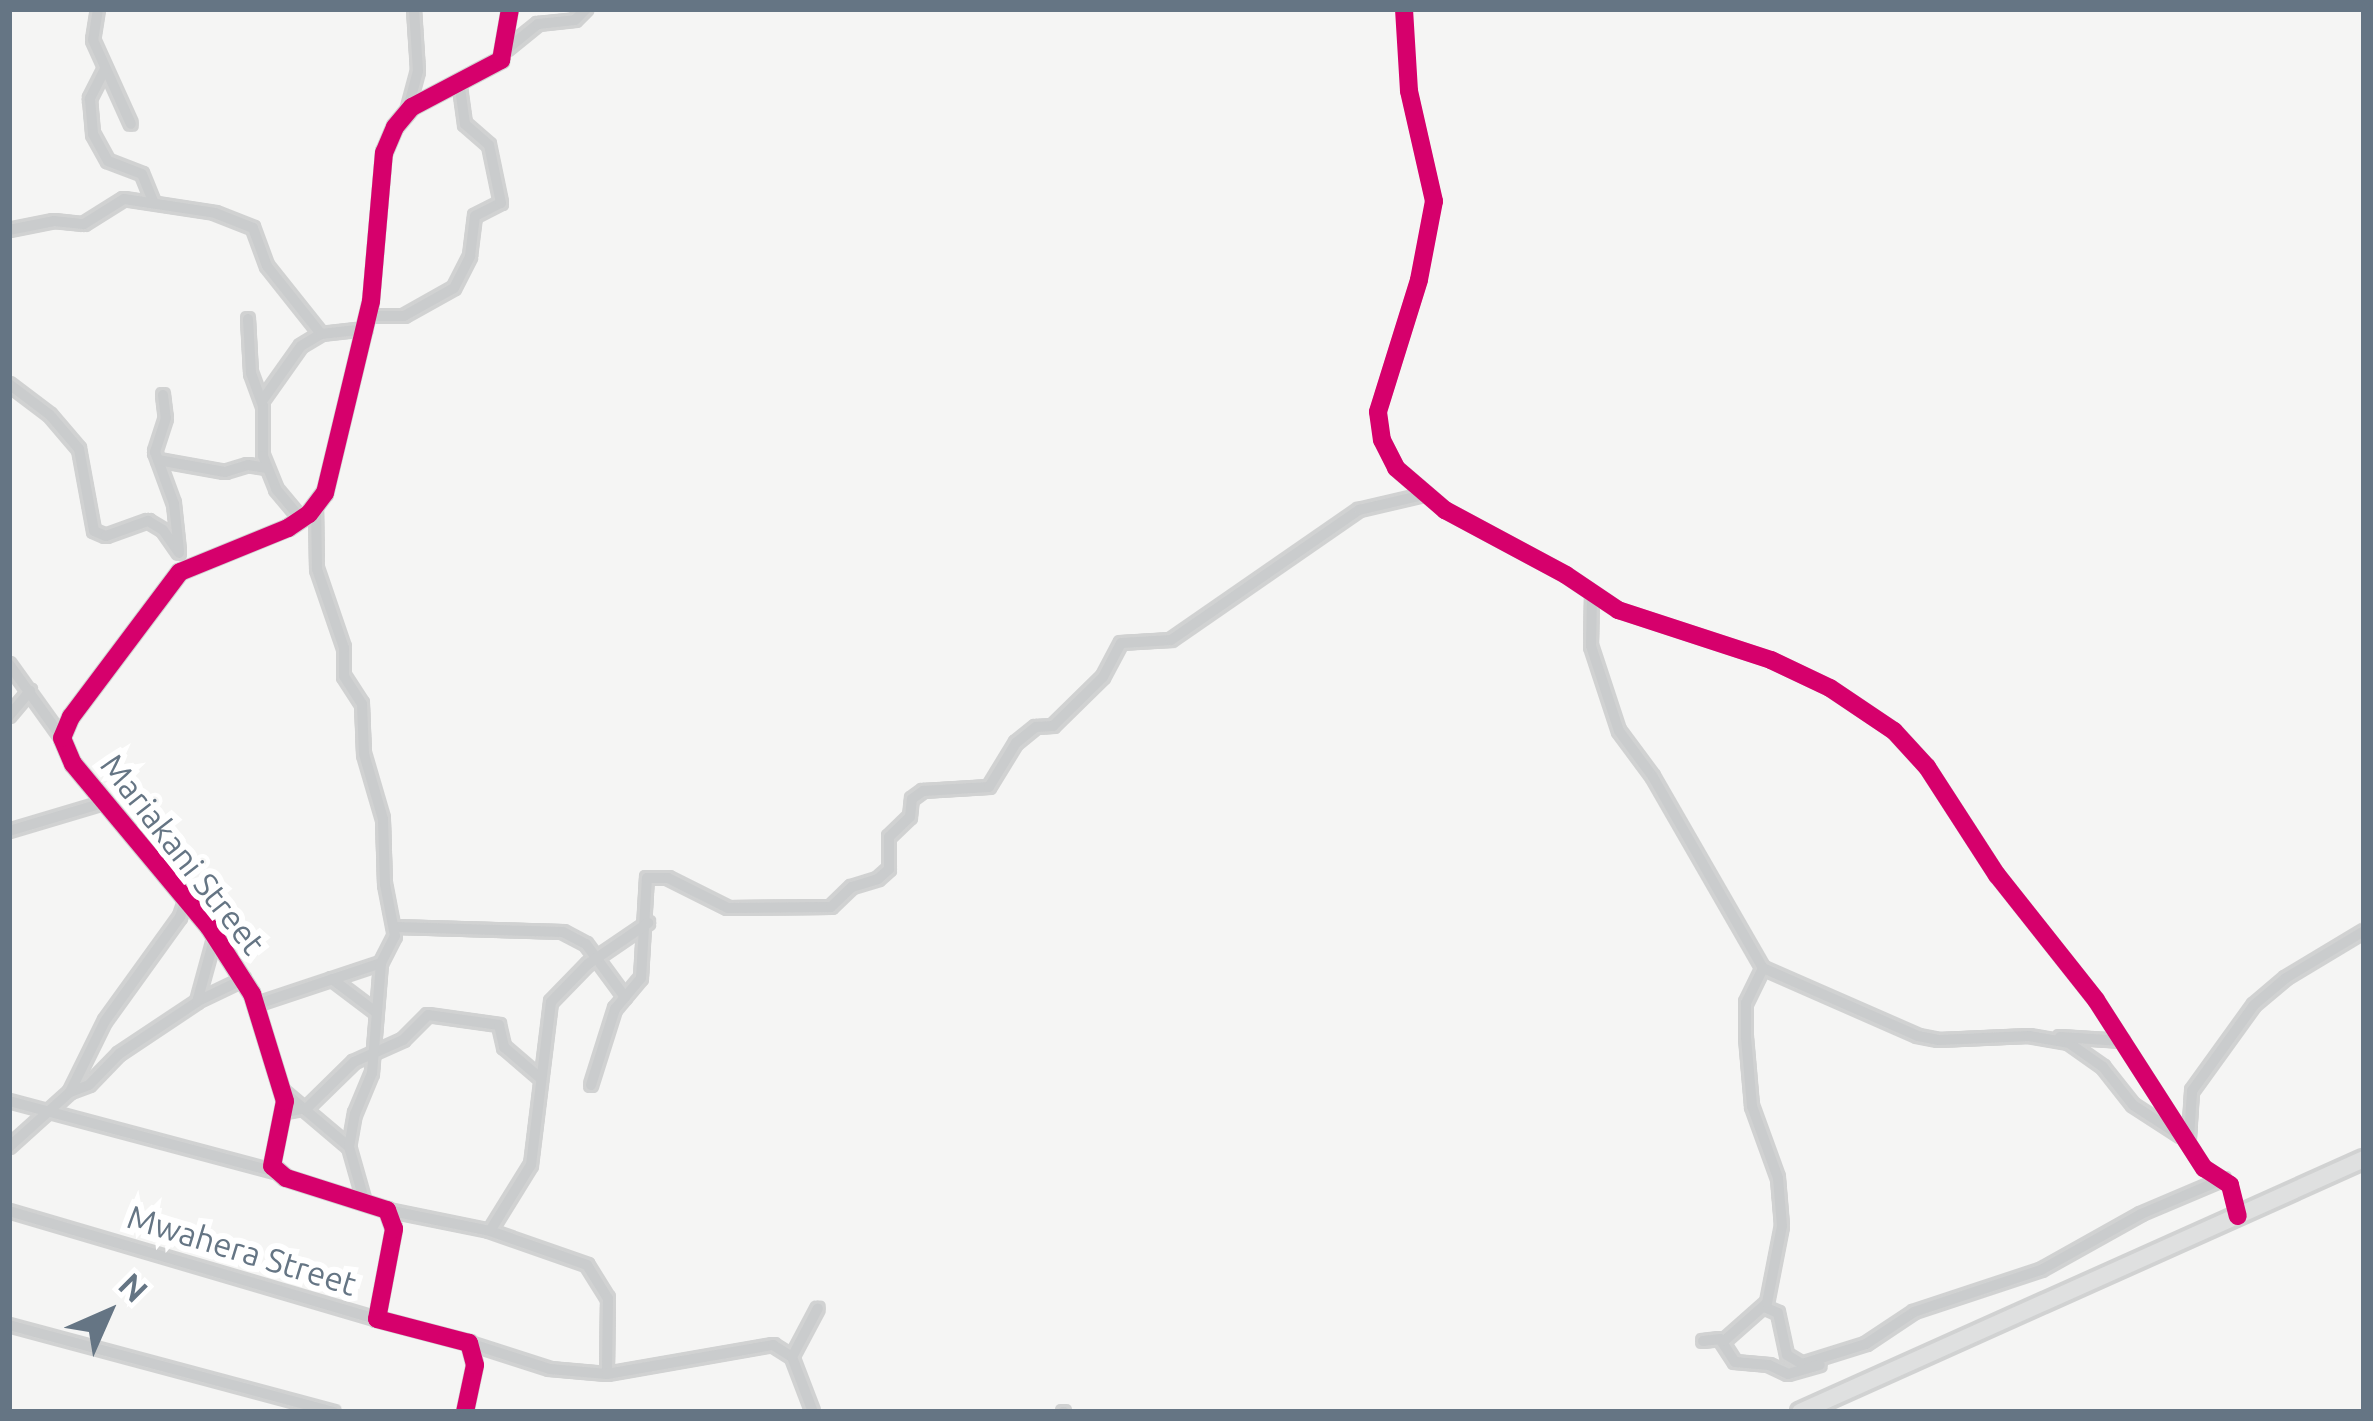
<!DOCTYPE html>
<html>
<head>
<meta charset="utf-8">
<style>
	body { margin:0 }
	#map { position:relative; width:2373px; height:1421px; overflow:hidden; background:#f5f5f4; font-family:Ubuntu,sans-serif }
	div>[style] { position:absolute }
	[style*='--x'] { left:calc(var(--x)*1px); top:calc(var(--y)*1px); width:calc(var(--w)*1px); rotate:calc(var(--a)*1deg) }
	.roads { filter:drop-shadow(3px 0 #d1d2d2) drop-shadow(-3px 0 #d1d2d2) drop-shadow(0 3px #d1d2d2) drop-shadow(0 -3px #d1d2d2) }
	.minor>* { height:10px; margin:-5px; padding:0 5px; transform-origin:5px; border-radius:5px; background:#cacccd }
	.tertiary>* { height:12px; margin:-6px; padding:0 6px; transform-origin:6px; border-radius:6px; background:#cacccd }
	.trunk>* { height:16px; margin:-8px; padding:0 8px; transform-origin:8px; border-radius:8px; background:#dfe0e0 }
	.cycleway>* { height:18px; margin:-9px; padding:0 9px; transform-origin:9px; border-radius:9px; background:#d6006c }
	span { translate:-50% -50%; white-space:nowrap; text-align:center; line-height:1.15; -webkit-text-stroke:12px #fff; paint-order:stroke }
	.street-label { font-size:33px; color:#657584 }
	.frame { position:absolute; inset:0; border:12px solid #657584; pointer-events:none }
	.north { position:absolute; left:48px; top:1253px; width:120px; height:120px; -webkit-text-stroke:9px #fff; paint-order:stroke; rotate:45deg; font-size:33px; font-weight:700; line-height:48px; text-align:center; color:#657584 }
	.north::after { content:''; display:block; margin:auto; width:42px; height:54px; background:#657584; clip-path:polygon(50% 0,100% 100%,50% 72%,0 100%) }
</style>
</head>
<body>
<div id="map">
	<div class="roads">
		<div class="minor">
			<i style="--x:98;--y:9;--w:31;--a:99"></i>
			<i style="--x:93;--y:40;--w:92;--a:65.7"></i>
			<i style="--x:1404;--y:9;--w:82;--a:86.5"></i>
			<i style="--x:1409;--y:91;--w:113;--a:77.2"></i>
			<i style="--x:1434;--y:201;--w:80;--a:100.8"></i>
			<i style="--x:1419;--y:280;--w:138;--a:107.3"></i>
			<i style="--x:1378;--y:412;--w:28;--a:82"></i>
			<i style="--x:1382;--y:440;--w:31;--a:63"></i>
			<i style="--x:1396;--y:468;--w:65;--a:40.6"></i>
			<i style="--x:1445;--y:510;--w:137;--a:28.2"></i>
			<i style="--x:1566;--y:575;--w:63;--a:33.9"></i>
			<i style="--x:1618;--y:610;--w:161;--a:18.1"></i>
			<i style="--x:1771;--y:660;--w:65;--a:25.4"></i>
			<i style="--x:1830;--y:688;--w:77;--a:33.9"></i>
			<i style="--x:1894;--y:731;--w:49;--a:47.5"></i>
			<i style="--x:1927;--y:767;--w:129;--a:57.1"></i>
			<i style="--x:1997;--y:875;--w:159;--a:51.6"></i>
			<i style="--x:2096;--y:1000;--w:200;--a:57.3"></i>
			<i style="--x:2204;--y:1168;--w:31;--a:33"></i>
			<i style="--x:2230;--y:1185;--w:32;--a:76"></i>
			<i style="--x:507;--y:49;--w:40;--a:-39"></i>
			<i style="--x:538;--y:24;--w:37;--a:-6"></i>
			<i style="--x:575;--y:20;--w:16;--a:-45"></i>
			<i style="--x:105;--y:69;--w:34;--a:117"></i>
			<i style="--x:90;--y:99;--w:35;--a:85"></i>
			<i style="--x:93;--y:134;--w:31;--a:61"></i>
			<i style="--x:108;--y:161;--w:36;--a:21"></i>
			<i style="--x:142;--y:174;--w:31;--a:68"></i>
			<i style="--x:407;--y:112;--w:42;--a:-75"></i>
			<i style="--x:418;--y:71;--w:62;--a:-93.7"></i>
			<i style="--x:9;--y:230;--w:46;--a:-11.3"></i>
			<i style="--x:54;--y:221;--w:30;--a:6"></i>
			<i style="--x:84;--y:224;--w:47;--a:-32"></i>
			<i style="--x:124;--y:199;--w:92;--a:8.7"></i>
			<i style="--x:215;--y:213;--w:41;--a:21.5"></i>
			<i style="--x:253;--y:228;--w:40;--a:69.8"></i>
			<i style="--x:267;--y:266;--w:87;--a:51.5"></i>
			<i style="--x:368;--y:316;--w:36;--a:0"></i>
			<i style="--x:404;--y:316;--w:57;--a:-29.2"></i>
			<i style="--x:454;--y:288;--w:36;--a:-63"></i>
			<i style="--x:470;--y:256;--w:40;--a:-82.9"></i>
			<i style="--x:475;--y:216;--w:29;--a:-27"></i>
			<i style="--x:501;--y:203;--w:59;--a:-101.7"></i>
			<i style="--x:489;--y:145;--w:32;--a:-139"></i>
			<i style="--x:465;--y:124;--w:43;--a:-97.9"></i>
			<i style="--x:248;--y:319;--w:54;--a:86.8"></i>
			<i style="--x:251;--y:373;--w:35;--a:70"></i>
			<i style="--x:263;--y:406;--w:50;--a:90"></i>
			<i style="--x:263;--y:456;--w:35;--a:68"></i>
			<i style="--x:276;--y:489;--w:40;--a:50"></i>
			<i style="--x:9;--y:384;--w:51;--a:37.1"></i>
			<i style="--x:50;--y:415;--w:45;--a:49.5"></i>
			<i style="--x:79;--y:449;--w:83;--a:79.6"></i>
			<i style="--x:94;--y:531;--w:13;--a:23"></i>
			<i style="--x:106;--y:536;--w:45;--a:-19.7"></i>
			<i style="--x:148;--y:521;--w:17;--a:31"></i>
			<i style="--x:163;--y:530;--w:28;--a:55"></i>
			<i style="--x:163;--y:395;--w:23;--a:83"></i>
			<i style="--x:166;--y:418;--w:36;--a:108"></i>
			<i style="--x:155;--y:452;--w:55;--a:69.9"></i>
			<i style="--x:174;--y:504;--w:47;--a:83.9"></i>
			<i style="--x:262;--y:401;--w:67;--a:-54.7"></i>
			<i style="--x:301;--y:346;--w:23;--a:-31"></i>
			<i style="--x:321;--y:334;--w:45;--a:-6.3"></i>
			<i style="--x:158;--y:460;--w:68;--a:10.2"></i>
			<i style="--x:225;--y:472;--w:24;--a:-17"></i>
			<i style="--x:248;--y:465;--w:19;--a:9"></i>
			<i style="--x:1592;--y:594;--w:52;--a:91.1"></i>
			<i style="--x:1591;--y:646;--w:89;--a:71.8"></i>
			<i style="--x:1619;--y:731;--w:57;--a:53.5"></i>
			<i style="--x:1653;--y:777;--w:220;--a:60.1"></i>
			<i style="--x:1763;--y:968;--w:169;--a:23.7"></i>
			<i style="--x:1918;--y:1036;--w:21;--a:11"></i>
			<i style="--x:1939;--y:1040;--w:90;--a:-2.5"></i>
			<i style="--x:2029;--y:1036;--w:41;--a:9.9"></i>
			<i style="--x:2069;--y:1043;--w:42;--a:35.2"></i>
			<i style="--x:2103;--y:1067;--w:48;--a:51.7"></i>
			<i style="--x:2133;--y:1105;--w:57;--a:32.9"></i>
			<i style="--x:9;--y:664;--w:91;--a:54.4"></i>
			<i style="--x:9;--y:716;--w:33;--a:-50"></i>
			<i style="--x:9;--y:831;--w:98;--a:-16.6"></i>
			<i style="--x:395;--y:927;--w:168;--a:1.7"></i>
			<i style="--x:563;--y:932;--w:26;--a:28"></i>
			<i style="--x:586;--y:944;--w:66;--a:53.7"></i>
			<i style="--x:332;--y:979;--w:56;--a:37.1"></i>
			<i style="--x:198;--y:1001;--w:51;--a:-25.6"></i>
			<i style="--x:255;--y:1005;--w:133;--a:-18.4"></i>
			<i style="--x:381;--y:963;--w:30;--a:-63"></i>
			<i style="--x:395;--y:936;--w:53;--a:-100.9"></i>
			<i style="--x:385;--y:884;--w:65;--a:-91.8"></i>
			<i style="--x:383;--y:819;--w:68;--a:-106.3"></i>
			<i style="--x:364;--y:754;--w:50;--a:-92.3"></i>
			<i style="--x:362;--y:704;--w:33;--a:-123"></i>
			<i style="--x:344;--y:676;--w:28;--a:-90"></i>
			<i style="--x:344;--y:648;--w:83;--a:-108.9"></i>
			<i style="--x:317;--y:569;--w:64;--a:-90.9"></i>
			<i style="--x:2060;--y:1037;--w:63;--a:3.6"></i>
			<i style="--x:591;--y:1085;--w:80;--a:-72.5"></i>
			<i style="--x:615;--y:1009;--w:40;--a:-50"></i>
			<i style="--x:641;--y:978;--w:100;--a:-86.6"></i>
			<i style="--x:647;--y:878;--w:21;--a:0"></i>
			<i style="--x:668;--y:878;--w:67;--a:26.6"></i>
			<i style="--x:728;--y:908;--w:103;--a:-0.6"></i>
			<i style="--x:831;--y:907;--w:29;--a:-44"></i>
			<i style="--x:852;--y:887;--w:27;--a:-17"></i>
			<i style="--x:878;--y:879;--w:15;--a:-42"></i>
			<i style="--x:889;--y:869;--w:32;--a:-90"></i>
			<i style="--x:889;--y:837;--w:29;--a:-44"></i>
			<i style="--x:910;--y:817;--w:18;--a:-84"></i>
			<i style="--x:912;--y:799;--w:14;--a:-36"></i>
			<i style="--x:923;--y:791;--w:66;--a:-3.5"></i>
			<i style="--x:989;--y:787;--w:52;--a:-58.5"></i>
			<i style="--x:1016;--y:743;--w:26;--a:-39"></i>
			<i style="--x:1036;--y:727;--w:17;--a:-3"></i>
			<i style="--x:1053;--y:726;--w:70;--a:-44.4"></i>
			<i style="--x:1103;--y:677;--w:38;--a:-62"></i>
			<i style="--x:1121;--y:643;--w:50;--a:-3.4"></i>
			<i style="--x:1171;--y:640;--w:229;--a:-34.7"></i>
			<i style="--x:1359;--y:510;--w:66;--a:-13.2"></i>
			<i style="--x:70;--y:1092;--w:20;--a:-20"></i>
			<i style="--x:89;--y:1085;--w:43;--a:-45.9"></i>
			<i style="--x:119;--y:1054;--w:94;--a:-33.7"></i>
			<i style="--x:197;--y:1002;--w:68;--a:-74.7"></i>
			<i style="--x:284;--y:1092;--w:85;--a:40.2"></i>
			<i style="--x:9;--y:1101;--w:276;--a:14.9"></i>
			<i style="--x:285;--y:1112;--w:22;--a:-10"></i>
			<i style="--x:307;--y:1108;--w:66;--a:-44.4"></i>
			<i style="--x:354;--y:1062;--w:54;--a:-24.2"></i>
			<i style="--x:403;--y:1040;--w:35;--a:-45"></i>
			<i style="--x:428;--y:1015;--w:72;--a:8"></i>
			<i style="--x:499;--y:1025;--w:23;--a:77"></i>
			<i style="--x:504;--y:1047;--w:46;--a:40.6"></i>
			<i style="--x:2189;--y:1138;--w:47;--a:-86.3"></i>
			<i style="--x:2192;--y:1091;--w:106;--a:-54.2"></i>
			<i style="--x:2254;--y:1005;--w:42;--a:-40.2"></i>
			<i style="--x:2286;--y:978;--w:91;--a:-31.1"></i>
			<i style="--x:9;--y:1147;--w:82;--a:-42"></i>
			<i style="--x:70;--y:1092;--w:79;--a:-63.8"></i>
			<i style="--x:105;--y:1021;--w:128;--a:-54.2"></i>
			<i style="--x:180;--y:917;--w:18;--a:-71"></i>
			<i style="--x:365;--y:1203;--w:58;--a:-105.9"></i>
			<i style="--x:349;--y:1147;--w:34;--a:-80"></i>
			<i style="--x:355;--y:1114;--w:44;--a:-67.5"></i>
			<i style="--x:372;--y:1073;--w:110;--a:-85.3"></i>
			<i style="--x:387;--y:1210;--w:105;--a:11.5"></i>
			<i style="--x:490;--y:1231;--w:103;--a:19.3"></i>
			<i style="--x:587;--y:1265;--w:39;--a:58"></i>
			<i style="--x:608;--y:1298;--w:76;--a:90.8"></i>
			<i style="--x:9;--y:1211;--w:384;--a:16.4"></i>
			<i style="--x:490;--y:1231;--w:78;--a:-58.2"></i>
			<i style="--x:531;--y:1165;--w:164;--a:-83"></i>
			<i style="--x:551;--y:1002;--w:53;--a:-45.8"></i>
			<i style="--x:588;--y:964;--w:73;--a:-34.3"></i>
			<i style="--x:1764;--y:1307;--w:15;--a:23"></i>
			<i style="--x:1778;--y:1313;--w:43;--a:77.9"></i>
			<i style="--x:1787;--y:1355;--w:17;--a:31"></i>
			<i style="--x:1802;--y:1364;--w:67;--a:-17.4"></i>
			<i style="--x:1866;--y:1344;--w:58;--a:-33.7"></i>
			<i style="--x:1914;--y:1312;--w:134;--a:-18.3"></i>
			<i style="--x:2041;--y:1270;--w:115;--a:-29.2"></i>
			<i style="--x:2141;--y:1214;--w:90;--a:-22.9"></i>
			<i style="--x:9;--y:1325;--w:336;--a:15"></i>
			<i style="--x:1703;--y:1341;--w:17;--a:-7"></i>
			<i style="--x:1720;--y:1339;--w:27;--a:57"></i>
			<i style="--x:1735;--y:1362;--w:34;--a:5"></i>
			<i style="--x:1769;--y:1365;--w:21;--a:25"></i>
			<i style="--x:1788;--y:1374;--w:33;--a:-16"></i>
			<i style="--x:1724;--y:1341;--w:57;--a:-41.5"></i>
			<i style="--x:1767;--y:1303;--w:78;--a:-79"></i>
			<i style="--x:1782;--y:1226;--w:48;--a:-94.8"></i>
			<i style="--x:1778;--y:1178;--w:77;--a:-109.9"></i>
			<i style="--x:1752;--y:1106;--w:68;--a:-95"></i>
			<i style="--x:1746;--y:1038;--w:35;--a:-90"></i>
			<i style="--x:1746;--y:1003;--w:39;--a:-64"></i>
			<i style="--x:469;--y:1343;--w:85;--a:17.8"></i>
			<i style="--x:550;--y:1369;--w:57;--a:5"></i>
			<i style="--x:607;--y:1374;--w:169;--a:-9.9"></i>
			<i style="--x:773;--y:1345;--w:22;--a:32"></i>
			<i style="--x:792;--y:1357;--w:59;--a:69.1"></i>
			<i style="--x:792;--y:1357;--w:55;--a:-62"></i>
			<i style="--x:1063;--y:1412;--w:1;--a:0"></i>
		</div>
		<div class="tertiary">
			<i style="--x:465;--y:1412;--w:48;--a:-78"></i>
			<i style="--x:475;--y:1365;--w:23;--a:-105"></i>
			<i style="--x:469;--y:1343;--w:95;--a:-165.4"></i>
			<i style="--x:377;--y:1319;--w:92;--a:-79.3"></i>
			<i style="--x:394;--y:1229;--w:20;--a:-110"></i>
			<i style="--x:387;--y:1210;--w:106;--a:-162.4"></i>
			<i style="--x:286;--y:1178;--w:18;--a:-139"></i>
			<i style="--x:272;--y:1166;--w:66;--a:-78.7"></i>
			<i style="--x:285;--y:1101;--w:112;--a:-107.1"></i>
			<i style="--x:252;--y:994;--w:80;--a:-122.7"></i>
			<i style="--x:209;--y:927;--w:212;--a:-129.8"></i>
			<i style="--x:73;--y:764;--w:28;--a:-113"></i>
			<i style="--x:62;--y:738;--w:23;--a:-67"></i>
			<i style="--x:71;--y:717;--w:181;--a:-53.1"></i>
			<i style="--x:180;--y:572;--w:117;--a:-22.2"></i>
			<i style="--x:288;--y:528;--w:25;--a:-34"></i>
			<i style="--x:309;--y:514;--w:26;--a:-53"></i>
			<i style="--x:325;--y:493;--w:197;--a:-76.5"></i>
			<i style="--x:371;--y:301;--w:149;--a:-85"></i>
			<i style="--x:384;--y:153;--w:28;--a:-67"></i>
			<i style="--x:395;--y:127;--w:26;--a:-50"></i>
			<i style="--x:412;--y:107;--w:101;--a:-27.8"></i>
			<i style="--x:501;--y:60;--w:52;--a:-80"></i>
		</div>
		<div class="trunk">
			<i style="--x:1800;--y:1412;--w:618;--a:-24.16"></i>
		</div>
	</div>
	<div class="cycleway">
		<i style="--x:1404;--y:9;--w:82;--a:86.5"></i>
		<i style="--x:1409;--y:91;--w:113;--a:77.2"></i>
		<i style="--x:1434;--y:201;--w:80;--a:100.8"></i>
		<i style="--x:1419;--y:280;--w:138;--a:107.3"></i>
		<i style="--x:1378;--y:412;--w:28;--a:82"></i>
		<i style="--x:1382;--y:440;--w:31;--a:63"></i>
		<i style="--x:1396;--y:468;--w:65;--a:40.6"></i>
		<i style="--x:1445;--y:510;--w:137;--a:28.2"></i>
		<i style="--x:1566;--y:575;--w:63;--a:33.9"></i>
		<i style="--x:1618;--y:610;--w:161;--a:18.1"></i>
		<i style="--x:1771;--y:660;--w:65;--a:25.4"></i>
		<i style="--x:1830;--y:688;--w:77;--a:33.9"></i>
		<i style="--x:1894;--y:731;--w:49;--a:47.5"></i>
		<i style="--x:1927;--y:767;--w:129;--a:57.1"></i>
		<i style="--x:1997;--y:875;--w:159;--a:51.6"></i>
		<i style="--x:2096;--y:1000;--w:200;--a:57.3"></i>
		<i style="--x:2204;--y:1168;--w:31;--a:33"></i>
		<i style="--x:2230;--y:1185;--w:32;--a:76"></i>
		<i style="--x:465;--y:1412;--w:48;--a:-78"></i>
		<i style="--x:475;--y:1365;--w:23;--a:-105"></i>
		<i style="--x:469;--y:1343;--w:95;--a:-165.4"></i>
		<i style="--x:377;--y:1319;--w:92;--a:-79.3"></i>
		<i style="--x:394;--y:1229;--w:20;--a:-110"></i>
		<i style="--x:387;--y:1210;--w:106;--a:-162.4"></i>
		<i style="--x:286;--y:1178;--w:18;--a:-139"></i>
		<i style="--x:272;--y:1166;--w:66;--a:-78.7"></i>
		<i style="--x:285;--y:1101;--w:112;--a:-107.1"></i>
		<i style="--x:252;--y:994;--w:80;--a:-122.7"></i>
		<i style="--x:209;--y:927;--w:212;--a:-129.8"></i>
		<i style="--x:73;--y:764;--w:28;--a:-113"></i>
		<i style="--x:62;--y:738;--w:23;--a:-67"></i>
		<i style="--x:71;--y:717;--w:181;--a:-53.1"></i>
		<i style="--x:180;--y:572;--w:117;--a:-22.2"></i>
		<i style="--x:288;--y:528;--w:25;--a:-34"></i>
		<i style="--x:309;--y:514;--w:26;--a:-53"></i>
		<i style="--x:325;--y:493;--w:197;--a:-76.5"></i>
		<i style="--x:371;--y:301;--w:149;--a:-85"></i>
		<i style="--x:384;--y:153;--w:28;--a:-67"></i>
		<i style="--x:395;--y:127;--w:26;--a:-50"></i>
		<i style="--x:412;--y:107;--w:101;--a:-27.8"></i>
		<i style="--x:501;--y:60;--w:52;--a:-80"></i>
	</div>
	<div class="street-label">
		<span style="left:183px;top:854px;rotate:52deg">Mariakani Street</span>
		<span style="left:242px;top:1250px;rotate:17deg">Mwahera Street</span>
	</div>
	<div class="frame"></div>
	<div class="north">N</div>
</div>
</body>
</html>
